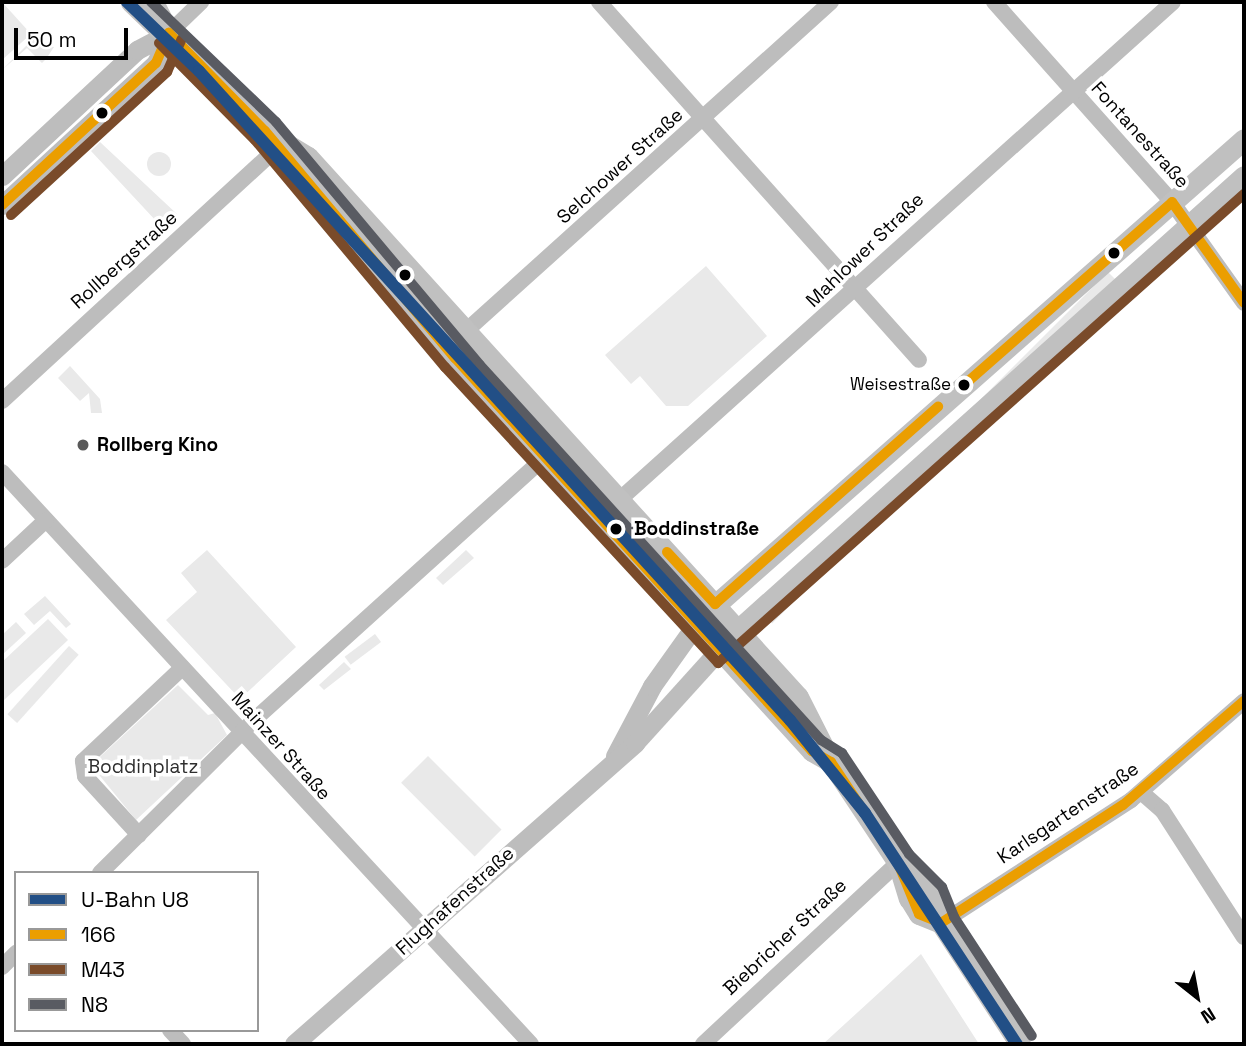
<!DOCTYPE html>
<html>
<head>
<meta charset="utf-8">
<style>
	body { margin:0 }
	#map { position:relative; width:1246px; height:1046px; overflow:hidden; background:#fff; font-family:"Space Grotesk",sans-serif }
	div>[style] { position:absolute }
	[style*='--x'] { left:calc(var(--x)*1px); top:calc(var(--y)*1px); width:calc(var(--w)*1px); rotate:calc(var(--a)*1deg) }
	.green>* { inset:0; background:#e9e9e9; transform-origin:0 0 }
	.round { border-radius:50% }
	.minor>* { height:16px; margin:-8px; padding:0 8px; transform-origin:8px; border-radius:8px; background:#bdbdbd }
	.tertiary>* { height:19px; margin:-9.5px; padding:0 9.5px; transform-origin:9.5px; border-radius:9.5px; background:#bdbdbd }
	.secondary>* { height:21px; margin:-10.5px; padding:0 10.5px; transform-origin:10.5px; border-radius:10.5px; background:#c0c0c0 }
	.bus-1>* { height:10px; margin:-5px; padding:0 5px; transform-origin:5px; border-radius:5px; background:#eb9e00 }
	.bus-2>* { height:10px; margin:-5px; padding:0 5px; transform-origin:5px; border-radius:5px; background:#7a4b2a }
	.bus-3>* { height:10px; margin:-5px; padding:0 5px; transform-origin:5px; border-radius:5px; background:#595b62 }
	.metro-1>* { height:12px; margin:-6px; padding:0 6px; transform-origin:6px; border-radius:6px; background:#224f86 }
	.dots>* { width:19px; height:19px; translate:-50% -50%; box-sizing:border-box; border:4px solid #fff; border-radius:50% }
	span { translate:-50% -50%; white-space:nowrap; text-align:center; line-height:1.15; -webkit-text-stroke:7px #fff; paint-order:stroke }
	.bus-label { font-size:17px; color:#000 }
	.right { translate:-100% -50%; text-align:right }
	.street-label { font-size:19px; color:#000 }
	.poi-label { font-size:19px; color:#000; font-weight:700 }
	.left { translate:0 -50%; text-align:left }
	.stop-label { font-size:19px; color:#000; font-weight:700 }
	.park-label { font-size:19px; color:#2e2e2e }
	.frame { position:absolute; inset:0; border:4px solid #000; pointer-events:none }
	.legend { position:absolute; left:14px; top:871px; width:245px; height:161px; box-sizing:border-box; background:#fff; border:2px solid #999; margin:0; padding:9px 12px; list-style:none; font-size:21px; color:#000 }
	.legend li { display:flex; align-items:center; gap:14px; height:35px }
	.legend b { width:35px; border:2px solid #999 }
	.north { position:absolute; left:1162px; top:962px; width:70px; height:70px; -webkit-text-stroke:5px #fff; paint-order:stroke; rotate:149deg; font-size:19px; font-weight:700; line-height:28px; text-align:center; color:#000 }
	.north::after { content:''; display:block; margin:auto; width:24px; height:32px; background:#000; clip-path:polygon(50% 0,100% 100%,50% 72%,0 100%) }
	.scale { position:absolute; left:14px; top:28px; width:114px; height:32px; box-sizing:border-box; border:4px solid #000; border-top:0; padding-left:9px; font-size:21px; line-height:24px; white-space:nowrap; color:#000; -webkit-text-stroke:5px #fff; paint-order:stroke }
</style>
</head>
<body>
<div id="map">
	<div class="green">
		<i style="clip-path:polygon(2px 2px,31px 34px,2px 60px)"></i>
		<i style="clip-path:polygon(38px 34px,43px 45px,54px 47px,46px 59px,42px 63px,27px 48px,2px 70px)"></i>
		<i style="clip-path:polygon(100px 142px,178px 215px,141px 248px,136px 241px,157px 222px,91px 151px)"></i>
		<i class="round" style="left:147px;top:152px;width:24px;height:24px"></i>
		<i style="clip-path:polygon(706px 266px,767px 336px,688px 406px,666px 406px,640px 376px,631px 384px,605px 355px)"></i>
		<i style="left:1108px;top:272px;width:11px;height:486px;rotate:45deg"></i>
		<i style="clip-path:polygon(70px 366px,100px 399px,102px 413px,91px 413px,89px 393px,80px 401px,58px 378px)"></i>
		<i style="clip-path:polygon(207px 550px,296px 647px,240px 699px,166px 620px,197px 592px,181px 573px)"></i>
		<i style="clip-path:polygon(466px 550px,474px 558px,443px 585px,436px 578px)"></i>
		<i style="clip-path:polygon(45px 596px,71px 624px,66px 628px,50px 611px,34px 625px,24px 614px)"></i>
		<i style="clip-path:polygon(48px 619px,68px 640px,2px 702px,2px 662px)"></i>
		<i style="clip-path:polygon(16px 622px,26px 633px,2px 655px,2px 635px)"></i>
		<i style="left:375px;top:634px;width:10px;height:38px;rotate:53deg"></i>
		<i style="left:69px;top:646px;width:13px;height:92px;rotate:42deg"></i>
		<i style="clip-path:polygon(344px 662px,351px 669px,324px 690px,319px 685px)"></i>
		<i style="clip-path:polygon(178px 685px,208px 715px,215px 713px,227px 735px,136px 820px,91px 765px)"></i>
		<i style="left:428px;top:756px;width:104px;height:38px;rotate:45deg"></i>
		<i style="clip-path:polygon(921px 954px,979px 1044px,823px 1044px,881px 991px)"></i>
	</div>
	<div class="minor">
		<i style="--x:599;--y:2;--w:480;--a:48.2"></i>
		<i style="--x:994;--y:2;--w:268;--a:48.3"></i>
		<i style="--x:1172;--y:202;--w:124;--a:54.5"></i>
		<i style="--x:169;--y:33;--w:45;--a:-44.1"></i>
		<i style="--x:447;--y:348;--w:517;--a:-42.02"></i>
		<i style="--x:2;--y:401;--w:371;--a:-42.6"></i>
		<i style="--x:2;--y:472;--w:779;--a:47.24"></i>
		<i style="--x:618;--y:501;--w:746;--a:-41.96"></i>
		<i style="--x:2;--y:561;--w:60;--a:-43"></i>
		<i style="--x:1141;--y:792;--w:28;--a:41"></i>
		<i style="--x:1162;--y:810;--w:151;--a:57.2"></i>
		<i style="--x:139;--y:835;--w:80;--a:-132.5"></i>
		<i style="--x:85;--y:776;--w:15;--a:-98"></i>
		<i style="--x:83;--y:761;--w:136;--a:-43.2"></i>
		<i style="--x:100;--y:873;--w:217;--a:-44.8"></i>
		<i style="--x:254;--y:720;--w:416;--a:-42.1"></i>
		<i style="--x:941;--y:923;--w:226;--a:-32.9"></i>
		<i style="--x:1131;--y:800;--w:150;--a:-41.2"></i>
		<i style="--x:2;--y:967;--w:20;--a:-45"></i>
		<i style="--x:170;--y:1030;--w:19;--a:47"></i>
		<i style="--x:703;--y:1044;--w:266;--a:-42.9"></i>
	</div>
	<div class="tertiary">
		<i style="--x:2;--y:176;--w:185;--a:-43"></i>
		<i style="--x:137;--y:50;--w:36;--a:-28"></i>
		<i style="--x:2;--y:205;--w:209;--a:-42.7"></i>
		<i style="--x:156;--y:63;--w:33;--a:-67"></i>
		<i style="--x:615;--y:756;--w:79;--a:-62.1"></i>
		<i style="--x:652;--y:686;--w:77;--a:-54.5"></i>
		<i style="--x:294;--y:1044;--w:455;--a:-41.4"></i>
		<i style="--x:635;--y:743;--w:127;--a:-47.9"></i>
	</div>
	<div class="secondary">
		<i style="--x:131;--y:2;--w:186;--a:43.9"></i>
		<i style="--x:265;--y:131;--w:317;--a:50"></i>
		<i style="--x:469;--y:374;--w:510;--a:47.7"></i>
		<i style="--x:812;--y:751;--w:22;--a:30"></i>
		<i style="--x:153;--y:2;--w:35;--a:63"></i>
		<i style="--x:265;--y:131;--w:50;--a:31.2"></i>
		<i style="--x:308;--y:157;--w:729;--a:47.78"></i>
		<i style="--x:798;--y:697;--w:73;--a:63.1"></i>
		<i style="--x:831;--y:762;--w:121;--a:56.4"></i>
		<i style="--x:898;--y:863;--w:37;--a:73"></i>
		<i style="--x:909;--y:898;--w:19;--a:58"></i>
		<i style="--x:919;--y:914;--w:24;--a:22"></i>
		<i style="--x:705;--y:614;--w:718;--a:-41.39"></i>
		<i style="--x:730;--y:637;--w:690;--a:-41.89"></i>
		<i style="--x:899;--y:864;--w:38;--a:43"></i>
		<i style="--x:927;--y:890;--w:36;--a:67"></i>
		<i style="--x:941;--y:923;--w:145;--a:56.9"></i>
	</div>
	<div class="bus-1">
		<i style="--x:169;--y:33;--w:137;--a:45.6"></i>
		<i style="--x:265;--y:131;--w:296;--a:50.1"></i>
		<i style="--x:455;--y:358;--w:531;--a:47.75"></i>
		<i style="--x:812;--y:751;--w:22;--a:30"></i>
		<i style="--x:831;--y:762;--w:121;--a:56.4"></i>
		<i style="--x:898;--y:863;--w:55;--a:67.6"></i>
		<i style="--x:919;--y:914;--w:24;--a:22"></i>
		<i style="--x:941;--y:923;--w:217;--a:-33"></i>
		<i style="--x:1123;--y:805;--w:160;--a:-40.7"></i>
		<i style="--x:2;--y:205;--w:209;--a:-42.7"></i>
		<i style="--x:156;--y:63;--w:33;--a:-67"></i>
		<i style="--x:964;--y:385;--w:277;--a:-41.3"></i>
		<i style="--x:1172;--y:202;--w:124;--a:54.5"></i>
		<i style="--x:667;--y:552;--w:71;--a:47.3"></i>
		<i style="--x:715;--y:604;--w:298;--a:-41.5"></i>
	</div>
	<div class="bus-2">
		<i style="--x:159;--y:43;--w:136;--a:45.3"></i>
		<i style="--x:255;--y:140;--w:296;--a:50.1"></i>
		<i style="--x:445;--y:367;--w:403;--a:47.3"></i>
		<i style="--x:718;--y:663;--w:705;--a:-41.72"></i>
		<i style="--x:11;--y:215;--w:212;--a:-42.5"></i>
		<i style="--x:167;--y:72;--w:36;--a:-66"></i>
	</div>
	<div class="bus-3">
		<i style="--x:151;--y:2;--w:173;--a:43.8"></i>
		<i style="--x:276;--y:122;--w:317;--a:50"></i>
		<i style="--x:480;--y:365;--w:507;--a:47.72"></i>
		<i style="--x:821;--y:740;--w:25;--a:32"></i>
		<i style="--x:842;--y:753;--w:121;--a:56.4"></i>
		<i style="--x:909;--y:854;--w:47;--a:45"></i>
		<i style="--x:942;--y:887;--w:32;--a:68"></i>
		<i style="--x:954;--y:917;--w:142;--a:56.8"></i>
	</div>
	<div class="metro-1">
		<i style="--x:127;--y:2;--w:100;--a:43.8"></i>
		<i style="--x:199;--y:71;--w:878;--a:47.68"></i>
		<i style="--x:790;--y:720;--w:119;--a:51.1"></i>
		<i style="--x:865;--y:813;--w:277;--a:56.7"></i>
	</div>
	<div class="dots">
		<i style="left:102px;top:113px;background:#000"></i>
		<i style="left:1114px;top:253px;background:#000"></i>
		<i style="left:405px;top:275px;background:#000"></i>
		<i style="left:964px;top:385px;background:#000"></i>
		<i style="left:83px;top:445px;background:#595959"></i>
		<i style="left:616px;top:529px;background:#000"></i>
	</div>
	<div class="bus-label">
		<span class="right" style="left:951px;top:385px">Weisestraße</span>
	</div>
	<div class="street-label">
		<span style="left:1140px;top:135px;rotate:48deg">Fontanestraße</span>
		<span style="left:620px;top:166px;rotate:-42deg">Selchower Straße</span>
		<span style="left:865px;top:250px;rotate:-44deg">Mahlower Straße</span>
		<span style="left:124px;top:260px;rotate:-42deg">Rollbergstraße</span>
		<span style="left:281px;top:746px;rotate:48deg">Mainzer Straße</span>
		<span style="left:1068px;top:813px;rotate:-34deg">Karlsgartenstraße</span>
		<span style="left:455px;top:901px;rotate:-42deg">Flughafenstraße</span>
		<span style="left:785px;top:937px;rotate:-43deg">Biebricher Straße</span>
	</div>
	<div class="poi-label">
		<span class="left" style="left:97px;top:445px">Rollberg Kino</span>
	</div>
	<div class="stop-label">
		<span class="left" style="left:634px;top:529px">Boddinstraße</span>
	</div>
	<div class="park-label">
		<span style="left:143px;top:767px">Boddinplatz</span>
	</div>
	<div class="frame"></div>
	<ul class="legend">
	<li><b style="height:9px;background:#224f86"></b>U-Bahn U8</li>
	<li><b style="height:9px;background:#eb9e00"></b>166</li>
	<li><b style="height:9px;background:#7a4b2a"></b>M43</li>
	<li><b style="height:9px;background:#595b62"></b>N8</li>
	</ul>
	<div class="north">N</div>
	<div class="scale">50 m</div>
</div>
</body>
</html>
